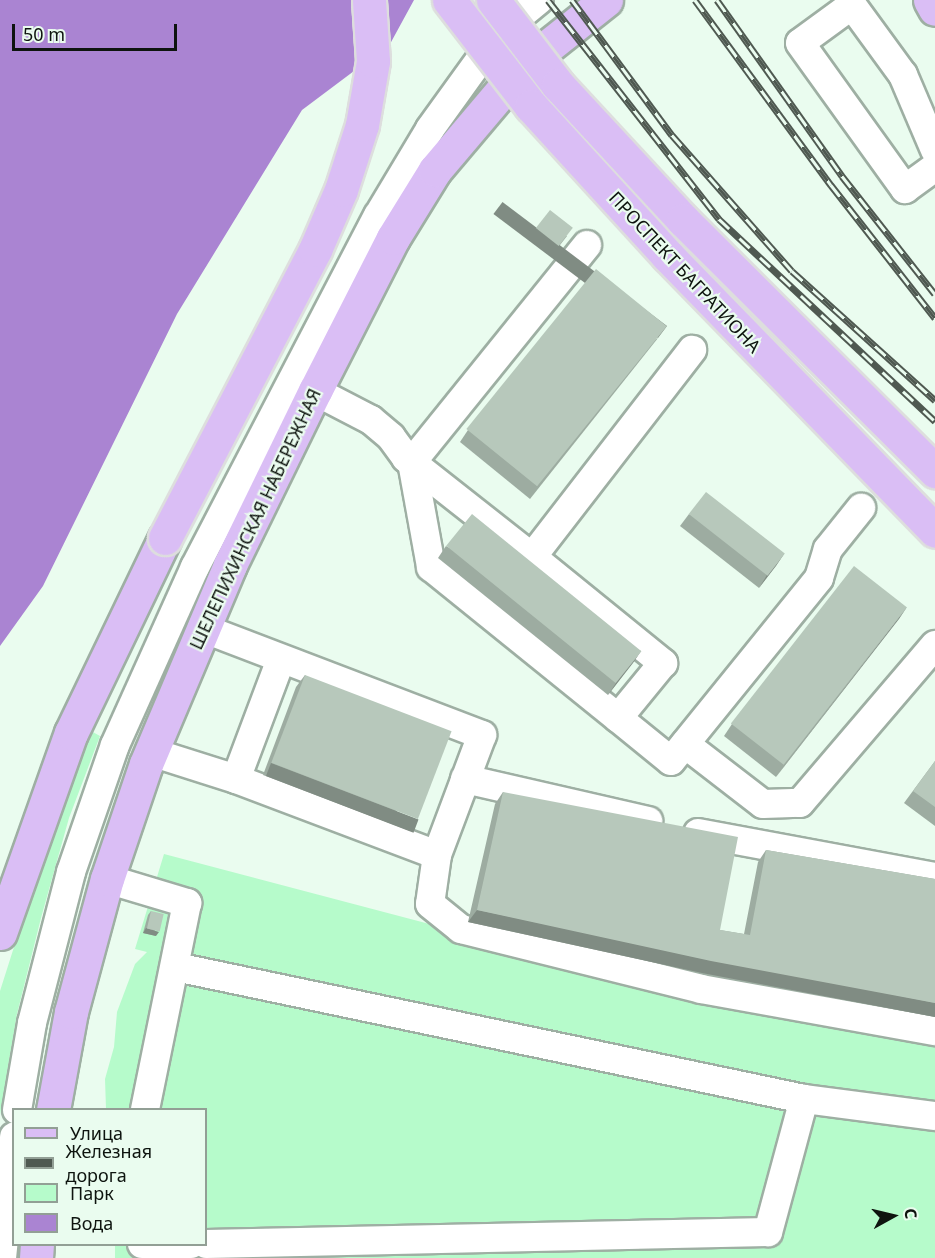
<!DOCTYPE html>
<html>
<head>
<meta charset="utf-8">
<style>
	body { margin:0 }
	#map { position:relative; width:935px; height:1258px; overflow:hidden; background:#eafcef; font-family:"Noto Sans",sans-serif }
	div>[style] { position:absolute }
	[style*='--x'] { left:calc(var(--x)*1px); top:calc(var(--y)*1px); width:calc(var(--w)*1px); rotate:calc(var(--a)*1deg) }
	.green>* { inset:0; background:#b6fbcb }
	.water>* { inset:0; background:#aa84d2 }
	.roads { filter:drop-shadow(2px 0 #9eafa3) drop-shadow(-2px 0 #9eafa3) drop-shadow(0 2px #9eafa3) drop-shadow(0 -2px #9eafa3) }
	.minor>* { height:28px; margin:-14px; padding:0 14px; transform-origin:14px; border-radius:14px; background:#fff }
	.major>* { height:33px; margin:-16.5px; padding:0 16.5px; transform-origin:16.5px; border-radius:16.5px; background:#dabef5 }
	.rail>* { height:7px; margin-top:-3.5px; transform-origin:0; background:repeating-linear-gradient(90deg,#eafcef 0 14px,#4f5951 0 28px); box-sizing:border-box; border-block:2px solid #4f5951 }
	.bridges { filter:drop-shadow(2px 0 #dddedd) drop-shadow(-2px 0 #dddedd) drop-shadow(0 2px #dddedd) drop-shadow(0 -2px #dddedd) }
	.major-bridge>* { height:33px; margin:-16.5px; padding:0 16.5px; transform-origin:16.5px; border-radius:16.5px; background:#dabef5 }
	.wall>* { inset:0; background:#9daca1 }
	.shaded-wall>* { inset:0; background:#808c83; transform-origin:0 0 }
	.building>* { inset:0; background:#b7c8bb; transform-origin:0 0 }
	span { translate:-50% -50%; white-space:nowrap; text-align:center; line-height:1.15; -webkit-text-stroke:4.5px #eafcef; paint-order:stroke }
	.street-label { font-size:18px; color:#0e140f }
	.legend { position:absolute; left:12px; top:1108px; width:195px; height:138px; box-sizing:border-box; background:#eafcef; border:2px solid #929f95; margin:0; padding:8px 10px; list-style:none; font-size:18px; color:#0e140f }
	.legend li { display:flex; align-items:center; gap:12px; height:30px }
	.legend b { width:30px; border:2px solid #929f95 }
	.north { position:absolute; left:863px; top:1186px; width:60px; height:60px; -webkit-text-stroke:4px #eafcef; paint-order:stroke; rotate:82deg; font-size:16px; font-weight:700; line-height:24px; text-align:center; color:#0e140f }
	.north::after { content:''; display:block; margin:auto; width:21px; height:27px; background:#0e140f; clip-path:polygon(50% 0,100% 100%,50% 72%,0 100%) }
	.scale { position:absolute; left:12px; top:24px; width:165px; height:27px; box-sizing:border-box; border:3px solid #0e140f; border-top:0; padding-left:8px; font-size:18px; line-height:21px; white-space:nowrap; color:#0e140f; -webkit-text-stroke:4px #eafcef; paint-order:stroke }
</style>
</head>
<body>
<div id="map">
	<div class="green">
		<i style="clip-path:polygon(91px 731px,100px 736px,69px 818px,41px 918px,17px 1014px,0 1115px,0 991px,49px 837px)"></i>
		<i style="clip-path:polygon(164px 854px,752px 1009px,935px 1042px,935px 1258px,115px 1258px,115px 1245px,206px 1244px,206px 1110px,106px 1109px,105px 1079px,114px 1047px,117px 1012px,135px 964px,147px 952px,135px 949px)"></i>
	</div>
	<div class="water">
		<i style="clip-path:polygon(0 0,414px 0,390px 44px,302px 110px,177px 314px,43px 586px,0 646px)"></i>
	</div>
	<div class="roads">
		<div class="minor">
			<i style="--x:935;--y:150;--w:82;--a:-113.1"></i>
			<i style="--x:903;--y:75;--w:87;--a:-126.1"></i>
			<i style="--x:852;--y:5;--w:64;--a:143.8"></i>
			<i style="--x:800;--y:43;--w:180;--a:54.3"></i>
			<i style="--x:905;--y:189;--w:37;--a:-36"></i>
			<i style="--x:587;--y:245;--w:279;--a:128.9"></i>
			<i style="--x:412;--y:462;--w:107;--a:79.7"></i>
			<i style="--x:431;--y:567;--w:240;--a:38.9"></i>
			<i style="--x:315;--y:391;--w:63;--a:27.4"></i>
			<i style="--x:371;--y:420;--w:26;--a:40"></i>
			<i style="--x:391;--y:437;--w:26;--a:54"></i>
			<i style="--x:406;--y:458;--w:160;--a:38.2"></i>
			<i style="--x:532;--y:557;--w:262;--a:-52.3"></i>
			<i style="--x:532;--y:557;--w:169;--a:39"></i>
			<i style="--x:663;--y:663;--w:71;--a:129.3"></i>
			<i style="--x:618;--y:718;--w:68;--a:39.1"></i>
			<i style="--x:671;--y:761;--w:235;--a:-51"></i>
			<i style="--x:819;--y:578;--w:30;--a:-73"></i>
			<i style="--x:828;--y:549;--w:53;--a:-51.2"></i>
			<i style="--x:202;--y:628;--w:300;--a:20.9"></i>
			<i style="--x:482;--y:735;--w:128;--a:110.6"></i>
			<i style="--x:437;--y:855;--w:215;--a:-159.3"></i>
			<i style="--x:236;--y:779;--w:128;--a:-69.4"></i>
			<i style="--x:685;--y:744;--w:98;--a:37.6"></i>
			<i style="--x:763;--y:804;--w:37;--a:-2"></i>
			<i style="--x:800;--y:803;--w:208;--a:-49.5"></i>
			<i style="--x:151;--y:752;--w:89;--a:17.6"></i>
			<i style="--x:465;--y:779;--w:188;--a:12.9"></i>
			<i style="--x:698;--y:833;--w:241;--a:10.5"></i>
			<i style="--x:437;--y:855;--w:49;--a:98.1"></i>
			<i style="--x:430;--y:904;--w:40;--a:39"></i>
			<i style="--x:461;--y:929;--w:247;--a:14"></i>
			<i style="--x:701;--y:989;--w:238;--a:10.2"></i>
			<i style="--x:107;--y:879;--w:84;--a:16.7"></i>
			<i style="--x:187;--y:903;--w:211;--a:101.5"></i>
			<i style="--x:176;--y:967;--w:642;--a:11.87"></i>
			<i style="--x:804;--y:1099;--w:138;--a:105.1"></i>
			<i style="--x:768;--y:1232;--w:562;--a:178.78"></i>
			<i style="--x:804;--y:1099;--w:132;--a:7.4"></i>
			<i style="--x:17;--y:1110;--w:88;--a:-80.2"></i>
			<i style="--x:32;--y:1023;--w:156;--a:-75.5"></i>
			<i style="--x:71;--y:872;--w:134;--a:-70.9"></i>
			<i style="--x:115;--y:745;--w:195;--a:-65.8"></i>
			<i style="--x:195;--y:567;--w:396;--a:-62.5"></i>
			<i style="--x:378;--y:216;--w:101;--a:-59.1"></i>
			<i style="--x:430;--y:129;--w:120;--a:-54.2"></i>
			<i style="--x:500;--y:32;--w:50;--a:-39.4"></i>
			<i style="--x:142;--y:1244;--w:49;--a:0"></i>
			<i style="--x:2;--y:1258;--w:122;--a:-84.3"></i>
		</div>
		<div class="major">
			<i style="--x:930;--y:0;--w:10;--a:61"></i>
			<i style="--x:0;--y:933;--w:212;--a:-70.5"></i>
			<i style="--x:71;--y:733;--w:216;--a:-64.3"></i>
			<i style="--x:53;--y:1110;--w:100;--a:-79.6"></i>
			<i style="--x:71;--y:1012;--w:138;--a:-74.9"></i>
			<i style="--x:107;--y:879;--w:121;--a:-71.3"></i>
			<i style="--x:146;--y:764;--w:216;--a:-67.1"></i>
			<i style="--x:230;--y:565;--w:194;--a:-64"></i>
			<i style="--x:315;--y:391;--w:172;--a:-63"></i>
			<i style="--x:393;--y:238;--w:80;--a:-58.3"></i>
			<i style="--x:435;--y:170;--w:136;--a:-49.8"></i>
			<i style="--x:523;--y:66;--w:106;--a:-38.5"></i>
			<i style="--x:36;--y:1258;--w:14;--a:-86"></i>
		</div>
	</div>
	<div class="rail">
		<i style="--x:548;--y:0;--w:278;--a:52"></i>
		<i style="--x:719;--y:219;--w:296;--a:43.1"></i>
		<i style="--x:572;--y:0;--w:168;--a:53.5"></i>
		<i style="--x:672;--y:135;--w:181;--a:48.6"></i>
		<i style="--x:792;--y:271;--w:193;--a:42.1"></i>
		<i style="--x:695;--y:0;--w:230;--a:53.7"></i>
		<i style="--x:831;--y:185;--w:169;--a:52"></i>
		<i style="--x:717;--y:0;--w:216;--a:54.6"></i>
		<i style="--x:842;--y:176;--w:150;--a:51.8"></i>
	</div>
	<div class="bridges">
		<div class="major-bridge">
			<i style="--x:449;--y:0;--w:134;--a:52.3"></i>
			<i style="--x:531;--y:106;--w:203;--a:47.6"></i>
			<i style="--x:668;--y:256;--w:383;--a:45.8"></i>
			<i style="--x:493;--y:0;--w:107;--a:52.6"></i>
			<i style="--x:558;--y:85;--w:184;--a:47.2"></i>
			<i style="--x:683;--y:220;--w:356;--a:44.9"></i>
			<i style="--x:165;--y:538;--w:325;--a:-62.5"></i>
			<i style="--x:315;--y:250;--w:65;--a:-66.6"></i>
			<i style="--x:341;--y:190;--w:68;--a:-72.1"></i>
			<i style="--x:362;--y:125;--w:65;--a:-80.2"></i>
			<i style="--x:373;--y:61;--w:61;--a:-93.8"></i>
		</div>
	</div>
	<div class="wall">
		<i style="clip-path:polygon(536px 228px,567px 236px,553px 254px,530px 236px)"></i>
		<i style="clip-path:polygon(658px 338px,530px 499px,460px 442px,468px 430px)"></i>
		<i style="clip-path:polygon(689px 514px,784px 554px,759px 588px,680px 526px)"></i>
		<i style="clip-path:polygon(446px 546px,641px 651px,608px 695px,438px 558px)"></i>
		<i style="clip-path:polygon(907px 607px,776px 777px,724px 736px,732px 724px)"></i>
		<i style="clip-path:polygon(305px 675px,410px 831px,263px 775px,296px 687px)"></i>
		<i style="clip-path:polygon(935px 761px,935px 826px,904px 803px)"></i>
		<i style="clip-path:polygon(503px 792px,720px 930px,744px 934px,758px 862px,766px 850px,935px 879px,935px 1017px,702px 973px,468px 922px,495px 804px)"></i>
		<i style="clip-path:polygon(151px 911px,156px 936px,143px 933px,148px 915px)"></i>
	</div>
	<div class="shaded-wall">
		<i style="left:667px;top:326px;width:15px;height:206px;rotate:127deg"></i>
		<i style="clip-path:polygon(784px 554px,776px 566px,759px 588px,767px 575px)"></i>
		<i style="clip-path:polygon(907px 607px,899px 619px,776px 777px,785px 765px)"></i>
		<i style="clip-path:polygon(641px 651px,633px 663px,608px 695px,616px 683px)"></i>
		<i style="left:271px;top:763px;width:158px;height:14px;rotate:21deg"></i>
		<i style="clip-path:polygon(477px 910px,935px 1003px,935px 1017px,702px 973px,468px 922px)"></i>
		<i style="clip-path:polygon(146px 928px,159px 932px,156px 936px,143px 933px)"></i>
	</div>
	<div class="building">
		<i style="left:550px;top:210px;width:29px;height:23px;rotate:38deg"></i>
		<i style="left:596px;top:269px;width:91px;height:206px;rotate:39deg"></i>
		<i style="left:706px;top:492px;width:100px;height:28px;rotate:38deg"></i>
		<i style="left:472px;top:514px;width:218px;height:41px;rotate:39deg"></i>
		<i style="left:854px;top:566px;width:67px;height:200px;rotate:38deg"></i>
		<i style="left:305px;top:675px;width:157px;height:94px;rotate:21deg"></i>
		<i style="clip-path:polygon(935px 761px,935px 807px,913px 791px)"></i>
		<i style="clip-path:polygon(503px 792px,738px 837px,720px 930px,750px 935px,766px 850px,935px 879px,935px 1003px,711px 961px,477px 910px)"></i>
		<i style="left:151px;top:911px;width:13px;height:18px;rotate:13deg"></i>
	</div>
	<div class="street-label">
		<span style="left:685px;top:272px;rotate:47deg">ПРОСПЕКТ БАГРАТИОНА</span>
		<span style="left:255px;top:519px;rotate:-65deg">ШЕЛЕПИХИНСКАЯ НАБЕРЕЖНАЯ</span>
	</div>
	<ul class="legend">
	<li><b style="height:8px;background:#dabef5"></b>Улица</li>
	<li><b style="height:8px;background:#4f5951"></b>Железная дорога</li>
	<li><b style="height:16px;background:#b6fbcb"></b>Парк</li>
	<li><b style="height:16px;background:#aa84d2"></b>Вода</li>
	</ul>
	<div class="north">С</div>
	<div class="scale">50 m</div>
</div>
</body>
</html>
